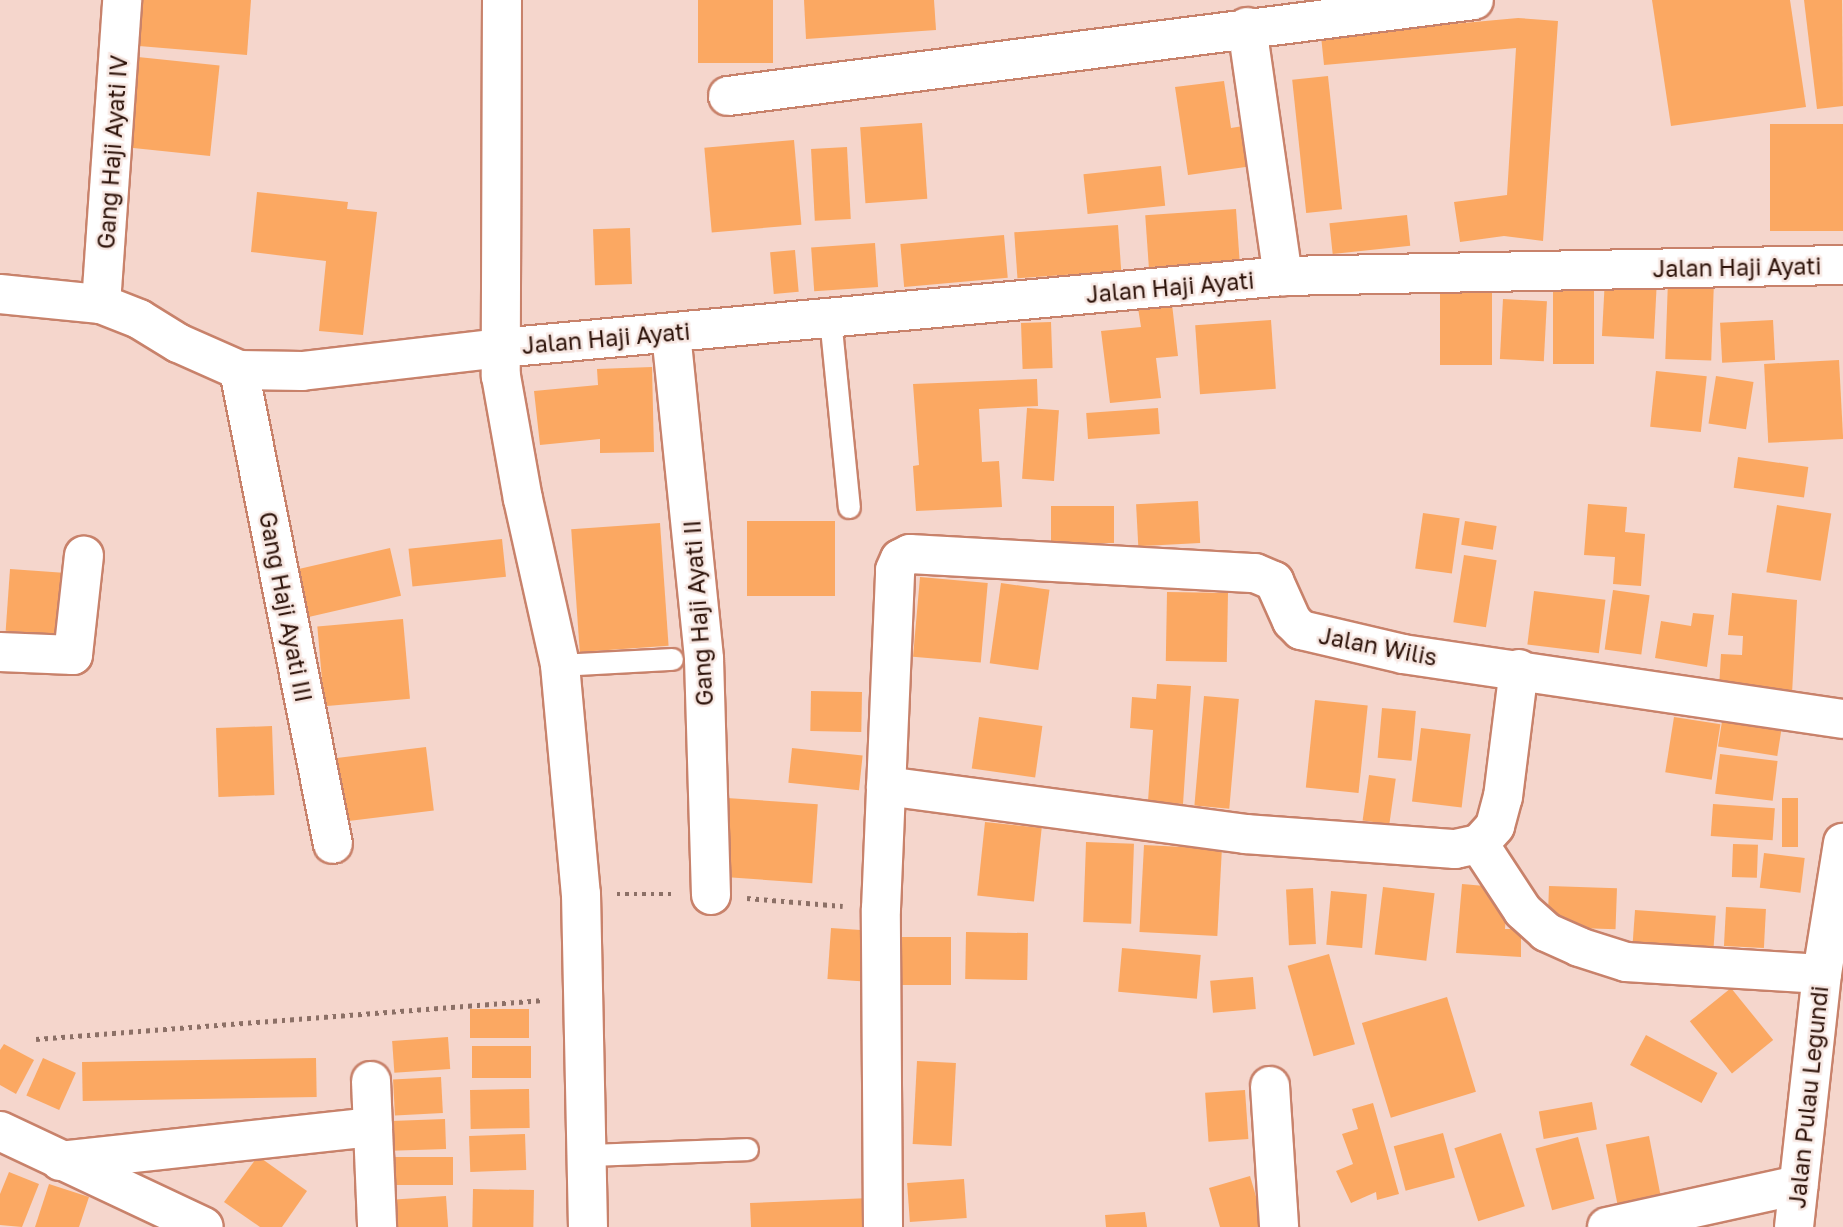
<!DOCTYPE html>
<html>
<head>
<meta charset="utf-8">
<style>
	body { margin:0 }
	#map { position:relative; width:1843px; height:1227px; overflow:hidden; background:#f5d6cc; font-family:"Golos Text",sans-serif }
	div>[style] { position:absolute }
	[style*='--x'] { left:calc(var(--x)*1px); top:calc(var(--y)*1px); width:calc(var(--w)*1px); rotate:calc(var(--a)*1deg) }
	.building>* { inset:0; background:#fba862; transform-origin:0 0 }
	.path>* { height:4.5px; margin-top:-2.25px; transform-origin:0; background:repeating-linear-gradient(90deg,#8c7066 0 3.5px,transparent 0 8.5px) }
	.roads { filter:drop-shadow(2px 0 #c8826b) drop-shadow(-2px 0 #c8826b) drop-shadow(0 2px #c8826b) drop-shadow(0 -2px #c8826b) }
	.service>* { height:21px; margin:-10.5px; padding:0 10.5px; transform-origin:10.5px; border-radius:10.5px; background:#fff }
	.minor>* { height:38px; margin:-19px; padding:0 19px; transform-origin:19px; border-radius:19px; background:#fff }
	.tertiary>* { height:38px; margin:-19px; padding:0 19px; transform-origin:19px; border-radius:19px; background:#fff }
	span { translate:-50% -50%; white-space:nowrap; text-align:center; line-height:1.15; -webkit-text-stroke:5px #f7e7e2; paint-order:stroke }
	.street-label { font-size:23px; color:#2d130a }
</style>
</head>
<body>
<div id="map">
	<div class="building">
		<i style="clip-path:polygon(143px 0,251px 0,247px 55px,139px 46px)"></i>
		<i style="left:698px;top:0;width:75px;height:63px"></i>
		<i style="clip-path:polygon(804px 0,934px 0,936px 30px,806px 39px)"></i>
		<i style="clip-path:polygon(1652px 0,1790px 0,1806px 107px,1671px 126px)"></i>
		<i style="clip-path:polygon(1804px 0,1842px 0,1843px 106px,1817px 109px)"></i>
		<i style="clip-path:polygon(1518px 18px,1558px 21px,1543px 241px,1504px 236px,1460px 242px,1454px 202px,1507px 195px,1516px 48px,1324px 65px,1321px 36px)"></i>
		<i style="left:138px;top:57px;width:82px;height:91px;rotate:6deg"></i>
		<i style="left:1328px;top:76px;width:134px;height:36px;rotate:84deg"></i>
		<i style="clip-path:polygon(1224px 81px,1231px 128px,1255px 124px,1260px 165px,1188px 175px,1175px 87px)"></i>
		<i style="left:922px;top:123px;width:76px;height:62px;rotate:86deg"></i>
		<i style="left:1843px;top:124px;width:107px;height:73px;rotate:90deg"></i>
		<i style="left:794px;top:140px;width:85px;height:90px;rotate:85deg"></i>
		<i style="left:847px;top:147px;width:72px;height:36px;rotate:87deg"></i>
		<i style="left:1161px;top:166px;width:40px;height:78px;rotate:84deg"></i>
		<i style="clip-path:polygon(257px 192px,348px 202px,347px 209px,377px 212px,363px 335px,319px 331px,326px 261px,251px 252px)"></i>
		<i style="left:1236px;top:209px;width:52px;height:91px;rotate:86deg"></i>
		<i style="left:1407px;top:215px;width:31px;height:78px;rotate:84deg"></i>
		<i style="left:1118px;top:225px;width:46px;height:104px;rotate:86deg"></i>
		<i style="left:630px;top:228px;width:56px;height:37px;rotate:88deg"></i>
		<i style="left:1004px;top:235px;width:43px;height:104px;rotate:85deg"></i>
		<i style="left:875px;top:243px;width:44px;height:64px;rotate:86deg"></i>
		<i style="left:795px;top:250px;width:42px;height:25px;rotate:85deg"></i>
		<i style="left:1605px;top:278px;width:52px;height:58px;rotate:3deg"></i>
		<i style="left:1668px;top:280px;width:46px;height:79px;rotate:2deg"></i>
		<i style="left:1553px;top:284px;width:41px;height:80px"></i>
		<i style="left:1440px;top:287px;width:52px;height:78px"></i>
		<i style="left:1503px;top:299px;width:44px;height:60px;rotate:3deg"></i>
		<i style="clip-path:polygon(1172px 304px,1178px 356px,1156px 358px,1161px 398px,1110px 403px,1101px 331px,1141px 327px,1138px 308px)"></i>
		<i style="left:1271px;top:320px;width:69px;height:76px;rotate:86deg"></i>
		<i style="left:1773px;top:320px;width:40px;height:53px;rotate:87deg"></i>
		<i style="left:1051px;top:322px;width:46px;height:30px;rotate:88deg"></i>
		<i style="left:1839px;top:360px;width:79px;height:75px;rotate:87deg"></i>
		<i style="clip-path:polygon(652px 367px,654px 452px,600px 453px,600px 439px,540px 445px,534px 391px,598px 385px,597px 369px)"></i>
		<i style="left:1656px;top:371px;width:51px;height:56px;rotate:6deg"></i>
		<i style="left:1716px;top:376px;width:38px;height:48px;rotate:9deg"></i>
		<i style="clip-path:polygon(1037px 379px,1038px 406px,979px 409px,982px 462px,999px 461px,1002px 507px,916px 511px,913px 466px,919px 465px,913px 384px)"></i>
		<i style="left:1027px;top:408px;width:32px;height:71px;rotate:4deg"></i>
		<i style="left:1158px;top:408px;width:26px;height:72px;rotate:86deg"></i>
		<i style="left:1738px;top:457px;width:71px;height:31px;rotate:8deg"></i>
		<i style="left:1198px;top:501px;width:42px;height:62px;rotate:87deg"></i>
		<i style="clip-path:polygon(1588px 504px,1627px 507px,1625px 532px,1645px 534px,1641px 586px,1613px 584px,1615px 557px,1584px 555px)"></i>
		<i style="left:1777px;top:505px;width:55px;height:68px;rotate:9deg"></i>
		<i style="left:1051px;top:506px;width:63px;height:37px"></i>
		<i style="left:1423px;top:513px;width:37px;height:56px;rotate:8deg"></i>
		<i style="left:747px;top:521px;width:88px;height:75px"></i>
		<i style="left:1465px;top:521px;width:32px;height:24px;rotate:9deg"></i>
		<i style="left:660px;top:523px;width:123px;height:89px;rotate:86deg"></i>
		<i style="left:502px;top:539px;width:38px;height:94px;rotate:84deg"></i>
		<i style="left:390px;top:548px;width:49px;height:97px;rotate:77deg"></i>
		<i style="left:1464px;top:555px;width:33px;height:68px;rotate:9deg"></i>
		<i style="left:10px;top:569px;width:67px;height:62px;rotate:4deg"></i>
		<i style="left:920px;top:577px;width:68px;height:80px;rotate:5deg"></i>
		<i style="left:1001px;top:583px;width:49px;height:81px;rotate:8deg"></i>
		<i style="left:1613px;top:590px;width:37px;height:60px;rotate:8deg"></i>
		<i style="left:1534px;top:591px;width:72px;height:54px;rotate:7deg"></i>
		<i style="left:1167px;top:592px;width:61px;height:69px;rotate:1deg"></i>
		<i style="clip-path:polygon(1732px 593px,1797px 600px,1792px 694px,1719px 688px,1721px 654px,1742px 655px,1743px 636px,1728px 635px)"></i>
		<i style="clip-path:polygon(1693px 613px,1714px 615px,1707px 667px,1655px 658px,1661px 621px,1691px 626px)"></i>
		<i style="left:403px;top:619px;width:80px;height:86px;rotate:85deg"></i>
		<i style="clip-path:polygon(1157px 684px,1191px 686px,1183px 804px,1148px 801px,1153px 730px,1130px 728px,1132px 697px,1156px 699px)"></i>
		<i style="left:811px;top:691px;width:51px;height:40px;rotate:1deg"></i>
		<i style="left:1204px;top:696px;width:35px;height:110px;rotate:5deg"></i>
		<i style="left:1315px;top:700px;width:53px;height:88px;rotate:6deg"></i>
		<i style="left:1382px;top:708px;width:34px;height:50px;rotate:5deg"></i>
		<i style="left:1723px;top:715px;width:60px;height:32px;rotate:9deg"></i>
		<i style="left:979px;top:717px;width:64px;height:52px;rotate:8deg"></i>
		<i style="left:1674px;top:717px;width:47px;height:56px;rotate:9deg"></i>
		<i style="left:272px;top:726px;width:69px;height:56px;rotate:88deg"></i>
		<i style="left:1421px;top:728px;width:50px;height:74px;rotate:7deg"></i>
		<i style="left:426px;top:747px;width:64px;height:100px;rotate:83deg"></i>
		<i style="left:792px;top:748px;width:71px;height:35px;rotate:6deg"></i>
		<i style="left:1720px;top:754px;width:58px;height:40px;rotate:7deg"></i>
		<i style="left:1369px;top:775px;width:27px;height:46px;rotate:8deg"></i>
		<i style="left:727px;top:798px;width:91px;height:79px;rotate:4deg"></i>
		<i style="left:1782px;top:798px;width:16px;height:49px"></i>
		<i style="left:1713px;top:804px;width:62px;height:32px;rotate:4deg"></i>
		<i style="left:985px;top:822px;width:57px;height:74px;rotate:6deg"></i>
		<i style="left:1086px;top:842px;width:48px;height:80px;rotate:2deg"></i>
		<i style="left:1733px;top:844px;width:25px;height:33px;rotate:2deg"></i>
		<i style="left:1144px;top:845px;width:78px;height:87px;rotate:3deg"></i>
		<i style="left:1764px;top:853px;width:41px;height:35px;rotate:7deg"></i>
		<i style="clip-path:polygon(1462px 884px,1508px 888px,1505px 929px,1521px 929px,1521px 957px,1456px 953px)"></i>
		<i style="left:1549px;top:886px;width:68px;height:41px;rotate:2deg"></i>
		<i style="left:1383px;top:887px;width:52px;height:68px;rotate:7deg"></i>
		<i style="left:1313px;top:888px;width:56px;height:27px;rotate:87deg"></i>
		<i style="left:1331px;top:891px;width:36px;height:54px;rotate:5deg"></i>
		<i style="left:1726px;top:907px;width:40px;height:39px;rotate:3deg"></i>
		<i style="left:1635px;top:910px;width:81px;height:38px;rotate:4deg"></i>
		<i style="left:831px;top:928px;width:41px;height:51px;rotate:4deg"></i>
		<i style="left:966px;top:932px;width:62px;height:47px;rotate:1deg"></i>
		<i style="left:899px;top:937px;width:52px;height:48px"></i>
		<i style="left:1122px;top:948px;width:79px;height:44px;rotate:5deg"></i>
		<i style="left:1329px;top:954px;width:94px;height:43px;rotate:74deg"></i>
		<i style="left:1253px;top:977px;width:32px;height:43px;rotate:85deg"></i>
		<i style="left:1731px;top:988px;width:67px;height:53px;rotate:51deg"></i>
		<i style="left:1447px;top:997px;width:99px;height:89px;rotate:73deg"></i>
		<i style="left:470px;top:1009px;width:59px;height:29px"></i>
		<i style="left:1646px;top:1035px;width:81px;height:34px;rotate:28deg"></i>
		<i style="left:448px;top:1037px;width:32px;height:56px;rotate:86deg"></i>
		<i style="clip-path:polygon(4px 1044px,34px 1060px,16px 1094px,0 1085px,0 1050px)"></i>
		<i style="left:472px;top:1046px;width:59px;height:32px"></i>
		<i style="left:43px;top:1058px;width:36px;height:41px;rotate:24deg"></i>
		<i style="left:316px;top:1058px;width:39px;height:234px;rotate:89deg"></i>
		<i style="left:917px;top:1061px;width:39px;height:83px;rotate:3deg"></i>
		<i style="left:441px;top:1077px;width:36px;height:48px;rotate:87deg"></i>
		<i style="left:529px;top:1089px;width:39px;height:59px;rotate:89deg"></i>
		<i style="left:1245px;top:1090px;width:49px;height:40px;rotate:86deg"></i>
		<i style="left:1592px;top:1102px;width:28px;height:54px;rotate:80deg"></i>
		<i style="clip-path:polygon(1373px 1103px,1399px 1194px,1377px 1200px,1376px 1192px,1351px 1203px,1336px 1171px,1353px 1164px,1342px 1134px,1358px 1129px,1352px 1109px)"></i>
		<i style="left:445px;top:1119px;width:30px;height:54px;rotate:88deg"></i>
		<i style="left:1443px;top:1133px;width:46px;height:51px;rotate:75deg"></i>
		<i style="left:1501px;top:1133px;width:77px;height:49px;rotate:72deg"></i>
		<i style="left:525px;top:1134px;width:36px;height:56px;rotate:88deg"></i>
		<i style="left:1649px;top:1136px;width:62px;height:44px;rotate:79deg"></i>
		<i style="left:1578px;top:1137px;width:64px;height:44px;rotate:75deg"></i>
		<i style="clip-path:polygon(258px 1156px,307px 1191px,282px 1227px,260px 1227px,224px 1202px)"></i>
		<i style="left:453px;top:1157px;width:28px;height:61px;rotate:90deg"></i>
		<i style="clip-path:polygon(9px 1172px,39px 1184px,22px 1227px,0 1225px,0 1194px)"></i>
		<i style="clip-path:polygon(1250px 1176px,1265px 1227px,1220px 1227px,1209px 1188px)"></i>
		<i style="left:964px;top:1179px;width:39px;height:57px;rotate:86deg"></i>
		<i style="clip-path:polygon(49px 1184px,89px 1197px,79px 1227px,35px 1227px)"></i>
		<i style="left:473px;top:1189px;width:61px;height:38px;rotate:1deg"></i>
		<i style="left:446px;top:1196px;width:31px;height:69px;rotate:86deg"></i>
		<i style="clip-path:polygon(870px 1198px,871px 1227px,751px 1227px,750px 1203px)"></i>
		<i style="clip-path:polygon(1145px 1212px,1147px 1227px,1106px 1227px,1105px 1215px)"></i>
	</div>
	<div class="path">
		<i style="--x:617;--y:894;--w:55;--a:0"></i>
		<i style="--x:747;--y:898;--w:96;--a:4.8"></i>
		<i style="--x:36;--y:1039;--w:509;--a:-4.39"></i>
	</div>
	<div class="roads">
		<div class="service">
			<i style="--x:830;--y:318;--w:190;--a:84.3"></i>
			<i style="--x:560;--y:665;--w:112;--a:-3.1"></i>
			<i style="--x:587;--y:1155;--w:160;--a:-2.1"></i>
		</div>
		<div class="minor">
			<i style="--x:502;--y:0;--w:376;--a:90.2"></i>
			<i style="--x:501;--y:376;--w:125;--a:79.9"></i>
			<i style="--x:523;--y:499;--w:170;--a:77.4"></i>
			<i style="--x:560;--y:665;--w:230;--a:84.8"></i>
			<i style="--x:581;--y:894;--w:333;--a:88.8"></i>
			<i style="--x:1247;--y:27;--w:252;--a:81.8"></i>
			<i style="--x:728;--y:96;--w:752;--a:-7.33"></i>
			<i style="--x:0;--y:294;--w:101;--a:5.7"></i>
			<i style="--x:101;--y:304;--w:41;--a:21.5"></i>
			<i style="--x:139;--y:319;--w:46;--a:31.6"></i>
			<i style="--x:178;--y:343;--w:67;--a:23.9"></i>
			<i style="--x:239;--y:370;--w:63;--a:0.9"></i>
			<i style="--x:302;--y:371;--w:199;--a:-6.6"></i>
			<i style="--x:500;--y:348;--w:786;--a:-5.25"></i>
			<i style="--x:1283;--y:276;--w:560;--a:-1.13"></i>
			<i style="--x:101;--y:304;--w:305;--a:-86"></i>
			<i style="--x:671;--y:333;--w:328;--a:84.2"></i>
			<i style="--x:704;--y:659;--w:236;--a:88.3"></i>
			<i style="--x:239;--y:370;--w:483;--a:78.8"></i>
			<i style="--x:0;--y:652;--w:73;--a:2.4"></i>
			<i style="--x:73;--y:655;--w:100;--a:-83.7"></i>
			<i style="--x:886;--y:786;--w:362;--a:7.6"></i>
			<i style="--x:1245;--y:834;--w:211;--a:4.1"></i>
			<i style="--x:1455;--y:849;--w:25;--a:-12"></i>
			<i style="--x:1479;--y:844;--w:24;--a:-48"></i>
			<i style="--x:1495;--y:826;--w:30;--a:-75"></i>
			<i style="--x:1503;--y:797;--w:129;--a:-82.9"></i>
			<i style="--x:1479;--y:844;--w:80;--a:56.7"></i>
			<i style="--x:1523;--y:911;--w:31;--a:42"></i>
			<i style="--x:1546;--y:932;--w:36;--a:24"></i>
			<i style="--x:1579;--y:947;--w:49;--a:17.7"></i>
			<i style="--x:1626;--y:962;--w:196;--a:3.5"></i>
			<i style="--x:371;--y:1081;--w:146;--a:87.6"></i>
			<i style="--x:1270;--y:1086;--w:141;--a:86.3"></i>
			<i style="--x:0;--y:1131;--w:225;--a:25.2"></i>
			<i style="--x:60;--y:1161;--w:315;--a:-6.2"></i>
			<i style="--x:883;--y:1227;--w:318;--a:-90.4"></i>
			<i style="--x:881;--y:909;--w:339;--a:-87.6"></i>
			<i style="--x:895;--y:570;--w:12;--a:-66"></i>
			<i style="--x:900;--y:559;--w:11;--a:-27"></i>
			<i style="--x:910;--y:554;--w:346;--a:3.2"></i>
			<i style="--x:1255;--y:573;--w:21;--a:23"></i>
			<i style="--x:1274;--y:581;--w:44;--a:65.8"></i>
			<i style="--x:1292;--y:621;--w:13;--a:45"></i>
			<i style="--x:1301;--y:630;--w:105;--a:13.2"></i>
			<i style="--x:1403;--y:654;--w:445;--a:8.4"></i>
			<i style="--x:1607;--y:1227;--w:196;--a:-12.4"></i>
		</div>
		<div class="tertiary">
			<i style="--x:1794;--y:1227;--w:255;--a:-83.7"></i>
			<i style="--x:1822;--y:974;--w:133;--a:-80.9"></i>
		</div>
	</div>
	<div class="street-label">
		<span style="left:112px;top:152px;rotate:-86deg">Gang Haji Ayati IV</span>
		<span style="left:1737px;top:267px;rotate:-1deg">Jalan Haji Ayati</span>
		<span style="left:1170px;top:287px;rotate:-5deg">Jalan Haji Ayati</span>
		<span style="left:606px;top:338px;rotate:-5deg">Jalan Haji Ayati</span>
		<span style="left:286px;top:607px;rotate:79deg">Gang Haji Ayati III</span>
		<span style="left:698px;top:613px;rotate:-94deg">Gang Haji Ayati II</span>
		<span style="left:1378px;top:646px;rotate:11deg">Jalan Wilis</span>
		<span style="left:1808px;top:1097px;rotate:-84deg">Jalan Pulau Legundi</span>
	</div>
</div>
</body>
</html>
